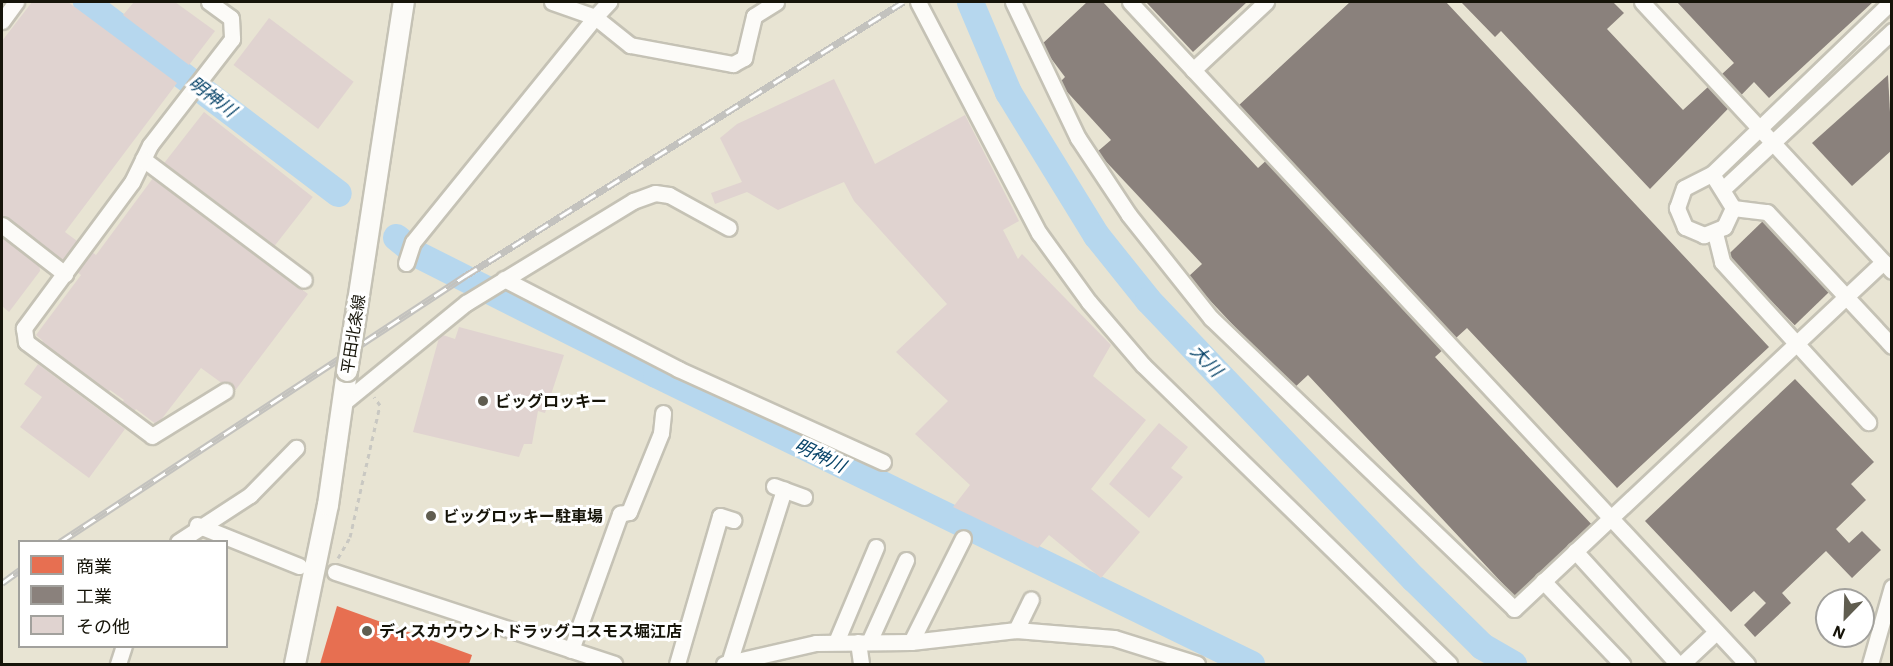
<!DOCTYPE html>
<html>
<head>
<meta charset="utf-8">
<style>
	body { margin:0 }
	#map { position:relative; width:1893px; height:666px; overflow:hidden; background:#e8e4d3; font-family:"IBM Plex Sans","Noto Sans JP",sans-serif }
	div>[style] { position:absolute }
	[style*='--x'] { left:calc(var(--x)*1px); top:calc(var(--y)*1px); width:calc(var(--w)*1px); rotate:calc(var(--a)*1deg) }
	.shops>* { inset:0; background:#e76f51 }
	.industry>* { inset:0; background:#8a817c; transform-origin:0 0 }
	.river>* { height:27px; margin:-13.5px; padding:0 13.5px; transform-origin:13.5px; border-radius:13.5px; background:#b6d7ee }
	.building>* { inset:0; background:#e0d3d0; transform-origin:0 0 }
	.path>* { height:3px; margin-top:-1.5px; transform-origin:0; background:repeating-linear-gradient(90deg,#c9c8c2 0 4.5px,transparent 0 9px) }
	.roads { filter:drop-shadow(2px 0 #c5c2b5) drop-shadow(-2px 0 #c5c2b5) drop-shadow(0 2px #c5c2b5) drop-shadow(0 -2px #c5c2b5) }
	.minor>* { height:15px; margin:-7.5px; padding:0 7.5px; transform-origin:7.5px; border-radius:7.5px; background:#fcfbf8 }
	.major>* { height:20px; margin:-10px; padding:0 10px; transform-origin:10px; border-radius:10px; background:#fcfbf8 }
	.rail>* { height:7px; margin-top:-3.5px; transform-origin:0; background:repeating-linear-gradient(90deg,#fff 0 14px,#c3c2be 0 28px); box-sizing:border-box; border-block:2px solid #c3c2be }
	.bridges { filter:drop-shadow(2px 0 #c5c2b5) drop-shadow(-2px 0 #c5c2b5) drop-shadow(0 2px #c5c2b5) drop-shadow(0 -2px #c5c2b5) }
	.major-bridge>* { height:20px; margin:-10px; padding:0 10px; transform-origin:10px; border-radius:10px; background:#fcfbf8 }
	.dots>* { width:16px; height:16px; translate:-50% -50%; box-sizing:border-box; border:3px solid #fff; border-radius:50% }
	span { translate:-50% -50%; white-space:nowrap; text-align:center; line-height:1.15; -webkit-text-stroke:6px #fff; paint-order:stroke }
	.street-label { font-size:16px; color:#161409 }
	.poi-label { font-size:16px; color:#161409; font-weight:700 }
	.left { translate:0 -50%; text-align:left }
	.water-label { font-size:18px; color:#084469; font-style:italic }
	.frame { position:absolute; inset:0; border:3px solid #161409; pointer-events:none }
	.legend { position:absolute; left:18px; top:540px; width:210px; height:108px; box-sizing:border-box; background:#fff; border:2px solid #a2a19d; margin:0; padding:8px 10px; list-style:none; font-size:18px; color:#161409 }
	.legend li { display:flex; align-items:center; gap:12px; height:30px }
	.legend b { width:30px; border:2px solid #a2a19d }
	.north { position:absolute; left:1815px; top:588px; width:60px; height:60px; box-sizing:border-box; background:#fff; border:2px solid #a2a19d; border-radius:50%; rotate:203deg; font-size:16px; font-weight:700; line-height:24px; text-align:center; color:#161409 }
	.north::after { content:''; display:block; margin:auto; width:21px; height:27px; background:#605d50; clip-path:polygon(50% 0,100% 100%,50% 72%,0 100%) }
</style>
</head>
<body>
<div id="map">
	<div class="shops">
		<i style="clip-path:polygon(337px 606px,472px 655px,469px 664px,320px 664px)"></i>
	</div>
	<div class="industry">
		<i style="clip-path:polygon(1087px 2px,1103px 2px,1258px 168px,1279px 149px,1238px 106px,1350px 2px,1446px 2px,1769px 347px,1617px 488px,1467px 328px,1435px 357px,1594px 527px,1517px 599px,1308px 375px,1293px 389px,1188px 277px,1202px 264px,1097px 152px,1111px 140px,1059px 83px,1065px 77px,1041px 45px)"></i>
		<i style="clip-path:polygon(1146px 2px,1247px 2px,1193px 52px)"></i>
		<i style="clip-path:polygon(1461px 2px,1613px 2px,1624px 13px,1607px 29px,1683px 110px,1734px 63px,1677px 2px,1873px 2px,1769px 98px,1754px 82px,1650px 189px,1501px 31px,1495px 37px)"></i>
		<i style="clip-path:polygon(1888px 75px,1892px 150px,1852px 186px,1812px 143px)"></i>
		<i style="left:1764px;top:220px;width:97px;height:51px;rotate:46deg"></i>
		<i style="clip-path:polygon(1795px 379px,1874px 462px,1851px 484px,1866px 500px,1836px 529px,1849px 543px,1862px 531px,1881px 550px,1852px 578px,1826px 551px,1782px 593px,1791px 603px,1755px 637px,1744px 625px,1766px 603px,1754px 591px,1731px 612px,1645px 521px)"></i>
	</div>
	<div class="river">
		<i style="--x:86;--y:2;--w:316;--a:37.2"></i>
		<i style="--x:970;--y:2;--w:98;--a:67.1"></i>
		<i style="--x:1008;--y:92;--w:168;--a:58.4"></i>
		<i style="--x:1096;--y:235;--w:83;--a:51.3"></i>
		<i style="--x:1148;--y:300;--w:385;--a:46.4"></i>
		<i style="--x:1414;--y:579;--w:95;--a:44.6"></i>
		<i style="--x:1482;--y:646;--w:36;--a:30"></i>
		<i style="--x:396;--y:237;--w:27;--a:39"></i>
		<i style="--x:417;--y:254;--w:267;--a:26.7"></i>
		<i style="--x:656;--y:374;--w:662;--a:25.98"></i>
	</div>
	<div class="building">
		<i style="clip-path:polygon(32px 2px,68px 2px,177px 83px,65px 232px,96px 255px,153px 178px,308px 294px,234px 392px,201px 368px,157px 425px,136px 409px,130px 417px,118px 408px,124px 400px,110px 390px,105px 397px,38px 347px,43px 341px,36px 335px,81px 275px,2px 216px,2px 41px)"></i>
		<i style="clip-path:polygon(134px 2px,175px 2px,215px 31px,189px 65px,123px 15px)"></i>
		<i style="left:269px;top:18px;width:106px;height:59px;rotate:37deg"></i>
		<i style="clip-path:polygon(834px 79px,875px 164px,965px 115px,1019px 221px,1003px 230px,1018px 259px,1022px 254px,1111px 345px,1093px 376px,1146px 420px,1091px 489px,1140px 532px,1101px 578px,1049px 535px,1038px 548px,953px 507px,970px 485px,915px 434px,948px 401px,896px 352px,947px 304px,854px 201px,844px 182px,778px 210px,747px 192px,715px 204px,711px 193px,742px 182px,720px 138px,737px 124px)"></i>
		<i style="left:204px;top:112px;width:138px;height:71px;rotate:38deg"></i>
		<i style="clip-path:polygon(2px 234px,39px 262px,40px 271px,9px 312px,2px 306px)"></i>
		<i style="clip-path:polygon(459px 327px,564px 355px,545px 413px,538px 411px,532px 444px,524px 444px,519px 457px,413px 432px,440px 334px,455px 339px)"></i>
		<i style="clip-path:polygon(38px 364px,125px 429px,89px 478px,20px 427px,42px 397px,24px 384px)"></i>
		<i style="clip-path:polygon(1159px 423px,1188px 447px,1171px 468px,1183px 477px,1149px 518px,1109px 484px)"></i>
	</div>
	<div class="path">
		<i style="--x:338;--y:558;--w:24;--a:-60"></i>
		<i style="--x:350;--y:537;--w:135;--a:-77.2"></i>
		<i style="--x:380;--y:405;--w:10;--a:-127"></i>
	</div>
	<div class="roads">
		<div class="minor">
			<i style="--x:209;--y:2;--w:27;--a:36"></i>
			<i style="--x:231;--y:18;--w:21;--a:87"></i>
			<i style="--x:232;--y:39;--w:134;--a:127.7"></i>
			<i style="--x:150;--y:145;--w:41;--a:115.9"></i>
			<i style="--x:132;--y:182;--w:182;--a:126.5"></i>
			<i style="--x:24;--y:328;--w:14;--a:82"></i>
			<i style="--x:26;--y:342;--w:157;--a:36.7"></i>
			<i style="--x:152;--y:436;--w:86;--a:-31.7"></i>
			<i style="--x:552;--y:2;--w:46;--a:19.2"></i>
			<i style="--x:595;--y:17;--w:21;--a:-47"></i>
			<i style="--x:918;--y:2;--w:261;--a:62.4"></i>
			<i style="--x:1039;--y:233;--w:85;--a:54.1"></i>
			<i style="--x:1089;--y:302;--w:83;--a:49.4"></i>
			<i style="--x:1143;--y:365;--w:428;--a:44.3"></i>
			<i style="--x:1013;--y:2;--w:151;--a:64.5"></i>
			<i style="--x:1078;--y:138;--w:92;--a:56.5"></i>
			<i style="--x:1129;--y:215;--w:132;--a:51.5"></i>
			<i style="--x:1211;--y:318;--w:420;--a:43.8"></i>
			<i style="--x:1514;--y:609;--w:507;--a:-43.24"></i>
			<i style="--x:1130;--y:2;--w:905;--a:47.02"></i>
			<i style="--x:1642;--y:2;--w:367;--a:47.1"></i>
			<i style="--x:2;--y:21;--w:24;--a:-54"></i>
			<i style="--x:1193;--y:70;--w:100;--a:-43"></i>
			<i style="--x:143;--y:159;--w:201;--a:36.9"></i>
			<i style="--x:1712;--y:174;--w:248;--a:-43.9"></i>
			<i style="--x:1712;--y:174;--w:40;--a:58"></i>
			<i style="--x:1733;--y:208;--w:21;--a:115"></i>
			<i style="--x:1724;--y:227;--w:22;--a:158"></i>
			<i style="--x:1704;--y:235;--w:21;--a:-157"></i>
			<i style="--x:1685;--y:227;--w:21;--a:-113"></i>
			<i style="--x:1677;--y:208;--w:21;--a:-71"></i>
			<i style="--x:1684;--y:188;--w:31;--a:-27"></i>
			<i style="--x:1725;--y:187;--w:229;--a:-43"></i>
			<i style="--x:1733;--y:208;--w:34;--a:7"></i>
			<i style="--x:1767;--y:212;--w:183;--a:47"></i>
			<i style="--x:2;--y:225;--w:80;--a:37.9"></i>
			<i style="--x:1715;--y:233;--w:30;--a:76"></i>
			<i style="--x:1722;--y:262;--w:217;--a:47.6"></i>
			<i style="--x:406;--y:263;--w:22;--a:-72"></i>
			<i style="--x:413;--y:242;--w:289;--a:-51"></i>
			<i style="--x:595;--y:17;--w:45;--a:38.7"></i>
			<i style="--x:630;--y:45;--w:105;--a:10.5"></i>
			<i style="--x:733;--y:64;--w:13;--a:-29"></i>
			<i style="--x:744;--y:58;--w:43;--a:-76.6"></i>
			<i style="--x:754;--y:16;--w:26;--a:-32"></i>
			<i style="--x:504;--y:279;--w:196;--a:27.3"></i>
			<i style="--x:678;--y:369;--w:225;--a:24.4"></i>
			<i style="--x:342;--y:404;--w:160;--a:-39.2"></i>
			<i style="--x:466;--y:303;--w:196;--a:-31.4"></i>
			<i style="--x:633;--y:201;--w:23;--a:-20"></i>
			<i style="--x:655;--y:193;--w:14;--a:8"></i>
			<i style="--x:669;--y:195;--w:68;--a:28.8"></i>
			<i style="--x:774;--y:486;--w:32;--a:20"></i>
			<i style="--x:197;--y:525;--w:110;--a:21.9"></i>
			<i style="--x:178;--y:542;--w:86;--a:-33.1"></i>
			<i style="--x:250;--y:495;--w:66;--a:-45.6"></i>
			<i style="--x:1575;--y:551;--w:153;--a:47.7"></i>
			<i style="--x:335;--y:572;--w:294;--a:18.2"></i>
			<i style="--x:1543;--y:581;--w:115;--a:46.4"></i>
			<i style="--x:1016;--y:630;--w:34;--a:-64"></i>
			<i style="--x:836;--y:642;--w:103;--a:-67.2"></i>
			<i style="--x:858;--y:642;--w:22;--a:82"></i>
			<i style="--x:869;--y:642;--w:90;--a:-65.7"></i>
			<i style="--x:911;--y:642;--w:116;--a:-63.4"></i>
			<i style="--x:571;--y:650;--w:145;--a:-70.2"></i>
			<i style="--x:620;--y:514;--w:9;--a:-13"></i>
			<i style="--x:629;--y:512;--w:85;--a:-67.9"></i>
			<i style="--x:661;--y:433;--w:20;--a:-84"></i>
			<i style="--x:729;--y:663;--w:182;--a:-72.4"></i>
			<i style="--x:118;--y:664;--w:19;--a:-72"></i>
			<i style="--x:677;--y:664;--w:154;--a:-73.8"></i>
			<i style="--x:720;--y:516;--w:14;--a:17"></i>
			<i style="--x:724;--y:664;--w:94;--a:-12.9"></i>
			<i style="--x:816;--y:643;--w:95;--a:-0.6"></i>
			<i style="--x:911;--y:642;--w:106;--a:-6.5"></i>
			<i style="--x:1016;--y:630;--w:98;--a:4.7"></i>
			<i style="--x:1114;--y:638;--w:87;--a:17.4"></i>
			<i style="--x:1682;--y:664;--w:47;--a:-43.3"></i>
			<i style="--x:1870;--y:664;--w:80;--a:-74.1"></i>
		</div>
		<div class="major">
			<i style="--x:355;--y:321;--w:323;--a:-81.3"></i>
			<i style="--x:295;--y:664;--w:162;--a:-78.3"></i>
			<i style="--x:328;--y:505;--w:135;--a:-81.9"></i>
		</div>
	</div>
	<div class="rail">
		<i style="--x:60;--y:542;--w:485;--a:-33.3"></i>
		<i style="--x:465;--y:276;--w:517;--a:-32.03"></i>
		<i style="--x:2;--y:583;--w:22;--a:-36"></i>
	</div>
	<div class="bridges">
		<div class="major-bridge">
			<i style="--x:347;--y:371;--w:51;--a:-80.9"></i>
		</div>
	</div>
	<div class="dots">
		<i style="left:483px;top:401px;background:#605d50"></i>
		<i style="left:431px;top:516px;background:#605d50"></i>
		<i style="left:367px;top:631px;background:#605d50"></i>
	</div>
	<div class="street-label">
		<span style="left:353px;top:334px;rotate:-81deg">平田北条線</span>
	</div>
	<div class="poi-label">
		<span class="left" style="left:495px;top:401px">ビッグロッキー</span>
		<span class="left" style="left:443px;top:516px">ビッグロッキー駐車場</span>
		<span class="left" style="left:379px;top:631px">ディスカウウントドラッグコスモス堀江店</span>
	</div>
	<div class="water-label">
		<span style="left:212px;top:97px;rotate:37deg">明神川</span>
		<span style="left:1206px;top:361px;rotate:46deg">大川</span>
		<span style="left:820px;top:456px;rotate:26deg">明神川</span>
	</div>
	<div class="frame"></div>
	<ul class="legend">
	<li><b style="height:16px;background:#e76f51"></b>商業</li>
	<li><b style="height:16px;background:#8a817c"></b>工業</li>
	<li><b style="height:16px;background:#e0d3d0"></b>その他</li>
	</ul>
	<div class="north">N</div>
</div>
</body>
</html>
